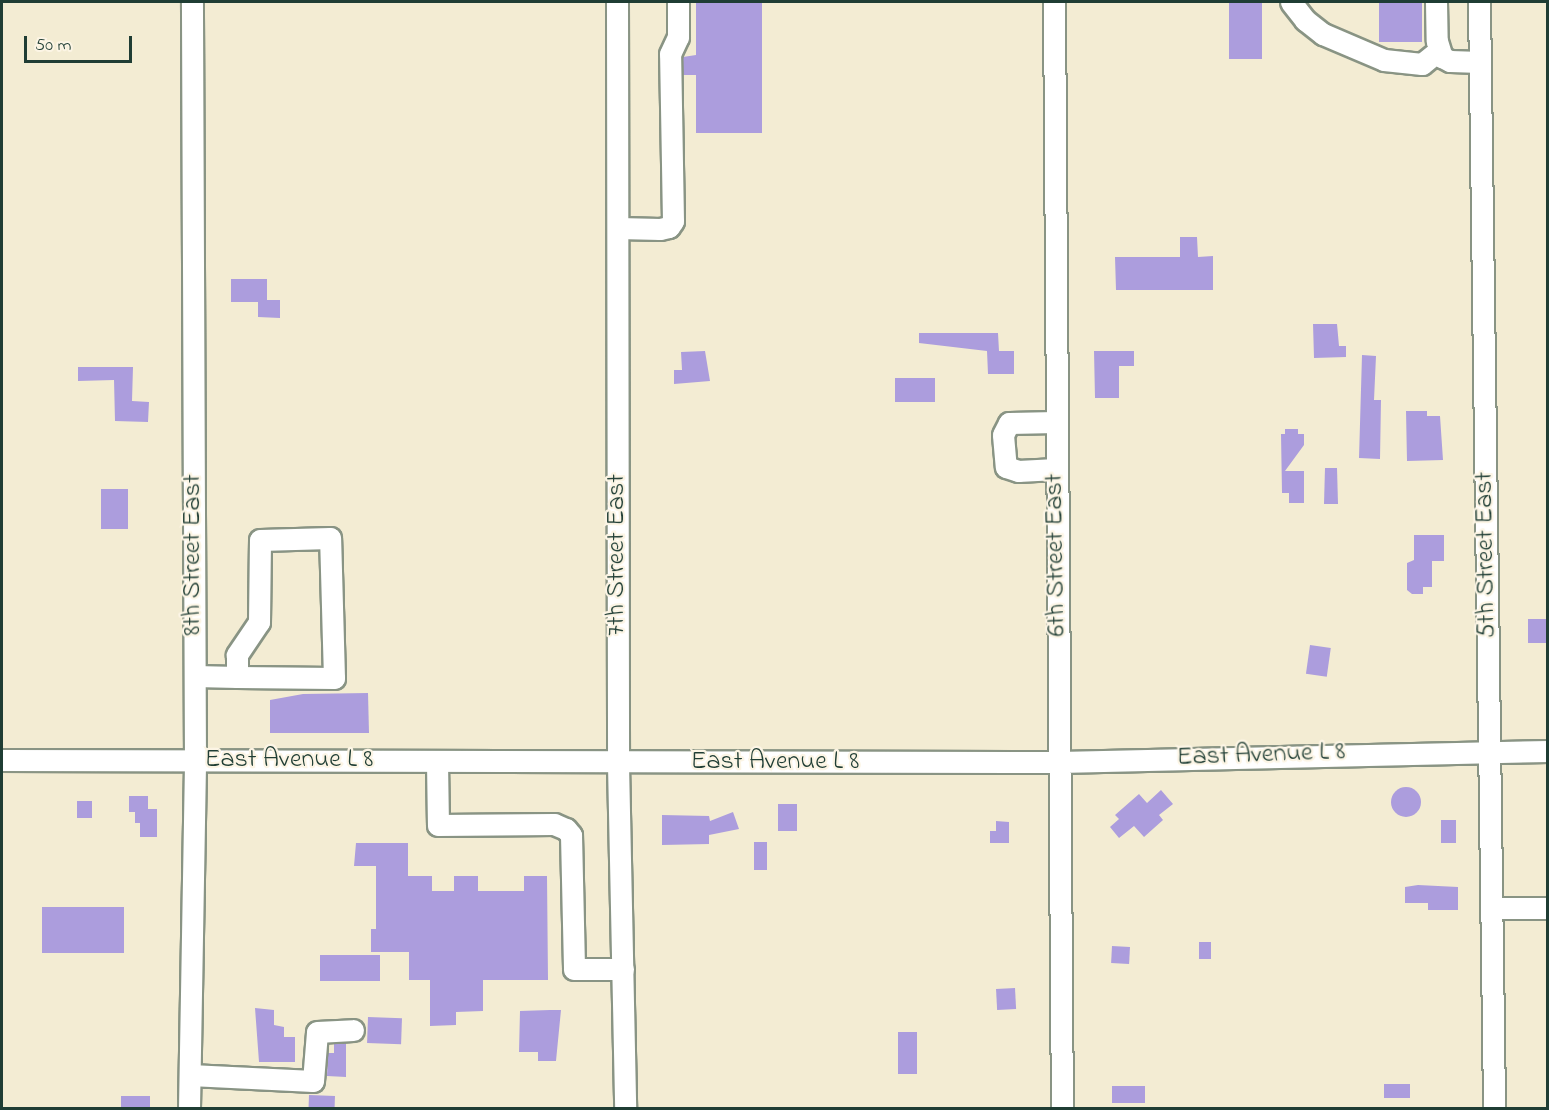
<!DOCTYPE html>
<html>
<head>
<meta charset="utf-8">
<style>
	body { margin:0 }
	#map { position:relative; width:1549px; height:1110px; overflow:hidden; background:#f3ecd3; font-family:"Indie Flower",sans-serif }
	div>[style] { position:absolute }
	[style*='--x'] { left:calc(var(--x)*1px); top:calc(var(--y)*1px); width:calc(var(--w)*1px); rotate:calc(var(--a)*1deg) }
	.building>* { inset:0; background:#ac9ddd; transform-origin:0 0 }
	.round { border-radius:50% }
	.roads { filter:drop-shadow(2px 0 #899484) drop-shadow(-2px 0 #899484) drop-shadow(0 2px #899484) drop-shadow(0 -2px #899484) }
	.minor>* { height:21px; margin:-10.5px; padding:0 10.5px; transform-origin:10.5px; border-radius:10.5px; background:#fff }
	span { translate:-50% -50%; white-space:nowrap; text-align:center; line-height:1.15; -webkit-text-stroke:4.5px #fcf5e5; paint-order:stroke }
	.street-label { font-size:26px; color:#1f3d34 }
	.frame { position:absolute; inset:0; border:3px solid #1f3d34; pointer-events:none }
	.scale { position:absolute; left:24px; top:36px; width:108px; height:27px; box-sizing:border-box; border:3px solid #1f3d34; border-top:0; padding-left:8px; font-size:18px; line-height:21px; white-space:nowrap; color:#1f3d34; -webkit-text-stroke:4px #fcf5e5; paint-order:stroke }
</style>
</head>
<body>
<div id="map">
	<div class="building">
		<i style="clip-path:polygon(696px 2px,762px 2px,762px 133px,696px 133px,696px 75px,683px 75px,683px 57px,696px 55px)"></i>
		<i style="left:1229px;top:2px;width:33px;height:57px"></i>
		<i style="left:1379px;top:2px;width:43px;height:40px"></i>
		<i style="clip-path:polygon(1180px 237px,1197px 237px,1198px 257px,1213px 256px,1213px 290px,1116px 290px,1115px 257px,1180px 257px)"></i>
		<i style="clip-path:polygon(231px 279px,267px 279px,267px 300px,280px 300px,280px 318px,258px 317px,258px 302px,231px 302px)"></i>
		<i style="clip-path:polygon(1313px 324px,1337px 324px,1339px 346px,1346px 346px,1346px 357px,1314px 358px)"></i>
		<i style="clip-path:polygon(919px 333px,998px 333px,999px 351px,1014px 351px,1014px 374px,988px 374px,987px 351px,919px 343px)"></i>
		<i style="clip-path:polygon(705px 351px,710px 381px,674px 384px,674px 370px,682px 370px,681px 352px)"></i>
		<i style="clip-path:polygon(1094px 351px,1134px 351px,1134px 366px,1119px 366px,1119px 398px,1095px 398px)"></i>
		<i style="clip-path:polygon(1362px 355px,1376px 356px,1374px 400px,1381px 400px,1380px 459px,1359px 458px)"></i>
		<i style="clip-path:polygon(78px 367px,133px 367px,132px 401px,149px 402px,148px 422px,115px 421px,114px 380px,78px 381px)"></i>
		<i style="left:895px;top:378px;width:40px;height:24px"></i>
		<i style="clip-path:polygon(1406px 411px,1427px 411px,1427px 416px,1440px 416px,1443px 460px,1407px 461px)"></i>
		<i style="clip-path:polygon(1285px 429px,1298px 429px,1298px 434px,1304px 434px,1304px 445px,1285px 471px,1304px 471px,1304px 503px,1289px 503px,1289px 493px,1282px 493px,1281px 434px,1285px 434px)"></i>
		<i style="clip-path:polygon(1325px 468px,1337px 468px,1338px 504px,1324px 504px)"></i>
		<i style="left:101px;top:489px;width:27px;height:40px"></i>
		<i style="clip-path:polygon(1414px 535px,1444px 535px,1444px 561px,1432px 561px,1432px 587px,1423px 587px,1423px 594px,1412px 594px,1407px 590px,1407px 563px,1414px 560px)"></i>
		<i style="left:1528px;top:619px;width:20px;height:24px"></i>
		<i style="left:1310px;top:645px;width:21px;height:29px;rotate:8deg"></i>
		<i style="clip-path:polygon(368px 693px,369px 733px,270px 733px,270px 700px,303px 694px)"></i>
		<i class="round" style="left:1391px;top:787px;width:30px;height:30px"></i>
		<i style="clip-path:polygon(1161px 790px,1173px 804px,1159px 815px,1163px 820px,1144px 837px,1134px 826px,1119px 838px,1110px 827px,1119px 819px,1115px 815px,1139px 794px,1147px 803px)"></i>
		<i style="clip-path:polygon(129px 796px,148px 796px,148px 809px,157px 809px,157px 837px,140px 837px,140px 823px,135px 823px,135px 812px,129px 812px)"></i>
		<i style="left:77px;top:801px;width:15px;height:17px"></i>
		<i style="left:797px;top:804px;width:27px;height:19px;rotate:90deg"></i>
		<i style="clip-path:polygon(733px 812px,739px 829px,709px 835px,709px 844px,662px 845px,662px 815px,709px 816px,710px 821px)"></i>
		<i style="left:1441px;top:820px;width:15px;height:23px"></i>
		<i style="clip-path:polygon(996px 821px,1009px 822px,1009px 843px,990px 843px,990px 831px,996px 831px)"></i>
		<i style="left:754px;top:842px;width:13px;height:28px"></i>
		<i style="clip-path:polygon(356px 843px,408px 843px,408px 876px,432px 876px,432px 891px,454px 891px,454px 876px,478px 876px,478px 891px,524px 891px,524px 876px,547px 876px,548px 980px,483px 980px,483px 1011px,456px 1012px,456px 1025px,430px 1026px,430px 980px,409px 980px,409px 952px,371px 952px,371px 929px,376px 929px,376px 866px,354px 866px)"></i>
		<i style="clip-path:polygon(1418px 885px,1458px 887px,1458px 910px,1428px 910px,1428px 903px,1405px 903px,1405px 887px)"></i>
		<i style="left:124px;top:907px;width:46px;height:82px;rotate:90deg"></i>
		<i style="left:1199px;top:942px;width:12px;height:17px"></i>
		<i style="left:1112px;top:946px;width:18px;height:17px;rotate:3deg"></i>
		<i style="left:320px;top:955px;width:60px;height:26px"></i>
		<i style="left:1015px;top:988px;width:21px;height:19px;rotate:87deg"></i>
		<i style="clip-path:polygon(255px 1008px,274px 1010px,274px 1025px,284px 1027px,284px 1037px,295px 1037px,295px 1062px,259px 1062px)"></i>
		<i style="clip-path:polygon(550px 1010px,561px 1010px,556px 1061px,538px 1061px,538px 1052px,519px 1052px,520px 1011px)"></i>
		<i style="left:368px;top:1017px;width:34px;height:26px;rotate:2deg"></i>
		<i style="left:898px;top:1032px;width:19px;height:42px"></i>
		<i style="clip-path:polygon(346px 1043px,346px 1077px,327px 1076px,328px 1053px,334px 1053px,334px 1044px)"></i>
		<i style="left:1384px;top:1084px;width:26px;height:14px"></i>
		<i style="left:1145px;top:1086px;width:17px;height:33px;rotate:90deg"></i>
		<i style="left:309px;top:1095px;width:26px;height:13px;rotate:2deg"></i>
		<i style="left:121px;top:1096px;width:29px;height:12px"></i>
	</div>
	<div class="roads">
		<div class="minor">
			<i style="--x:617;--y:2;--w:762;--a:89.92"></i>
			<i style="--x:618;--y:764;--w:344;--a:88.8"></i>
			<i style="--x:1054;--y:2;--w:1106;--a:89.59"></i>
			<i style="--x:1291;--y:2;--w:23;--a:52"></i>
			<i style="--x:1305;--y:20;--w:23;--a:38"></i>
			<i style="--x:1323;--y:34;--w:66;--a:23.1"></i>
			<i style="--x:1384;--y:60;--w:38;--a:6"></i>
			<i style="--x:1422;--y:64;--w:22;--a:-39"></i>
			<i style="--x:1436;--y:2;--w:39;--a:89"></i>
			<i style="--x:1437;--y:41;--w:17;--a:73"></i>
			<i style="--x:1442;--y:57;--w:9;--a:27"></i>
			<i style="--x:1450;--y:61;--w:30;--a:2"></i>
			<i style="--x:1479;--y:2;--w:1106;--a:89.22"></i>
			<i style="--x:618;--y:228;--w:42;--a:1.4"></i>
			<i style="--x:660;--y:229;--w:9;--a:-13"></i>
			<i style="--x:669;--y:227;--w:7;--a:-56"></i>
			<i style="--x:673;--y:221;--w:167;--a:-91"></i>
			<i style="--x:670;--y:54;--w:19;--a:-65"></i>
			<i style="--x:678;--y:37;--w:35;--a:-90"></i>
			<i style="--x:1056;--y:422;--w:47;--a:178.8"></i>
			<i style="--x:1009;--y:423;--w:13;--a:117"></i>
			<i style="--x:1003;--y:435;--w:32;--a:85"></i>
			<i style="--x:1006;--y:467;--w:13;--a:18"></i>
			<i style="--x:1018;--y:471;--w:38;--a:-3"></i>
			<i style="--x:195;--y:676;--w:42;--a:1.4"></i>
			<i style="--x:237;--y:677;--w:97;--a:0.6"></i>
			<i style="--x:334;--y:678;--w:140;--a:-91.6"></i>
			<i style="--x:330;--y:538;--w:70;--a:178.4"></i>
			<i style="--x:260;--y:540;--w:82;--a:90.7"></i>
			<i style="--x:259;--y:622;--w:40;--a:124"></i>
			<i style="--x:237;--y:655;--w:22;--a:90"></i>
			<i style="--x:2;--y:760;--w:1057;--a:0.11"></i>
			<i style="--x:1059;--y:762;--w:489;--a:-1.3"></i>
			<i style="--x:437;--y:762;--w:63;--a:89.1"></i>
			<i style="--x:438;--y:825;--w:116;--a:-0.5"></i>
			<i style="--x:554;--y:824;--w:13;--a:23"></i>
			<i style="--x:566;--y:829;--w:8;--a:50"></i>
			<i style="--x:571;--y:835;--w:134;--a:88.7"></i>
			<i style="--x:574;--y:969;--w:49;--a:0"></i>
			<i style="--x:1491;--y:908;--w:57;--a:0"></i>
			<i style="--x:190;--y:1075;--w:123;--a:2.8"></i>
			<i style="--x:313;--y:1081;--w:49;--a:-85.3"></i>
			<i style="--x:317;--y:1032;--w:36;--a:-3"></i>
			<i style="--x:189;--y:1108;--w:347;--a:-89"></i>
			<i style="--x:195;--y:761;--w:759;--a:-90.23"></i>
		</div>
	</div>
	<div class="street-label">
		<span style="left:194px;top:555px;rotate:-90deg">8th Street East</span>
		<span style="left:618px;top:555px;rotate:-90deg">7th Street East</span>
		<span style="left:1057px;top:555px;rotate:-91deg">6th Street East</span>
		<span style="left:1487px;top:555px;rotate:-91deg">5th Street East</span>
		<span style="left:1261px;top:756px;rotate:-2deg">East Avenue L 8</span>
		<span style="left:289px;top:761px">East Avenue L 8</span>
		<span style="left:775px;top:763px">East Avenue L 8</span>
	</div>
	<div class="frame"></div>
	<div class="scale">50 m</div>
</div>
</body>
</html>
